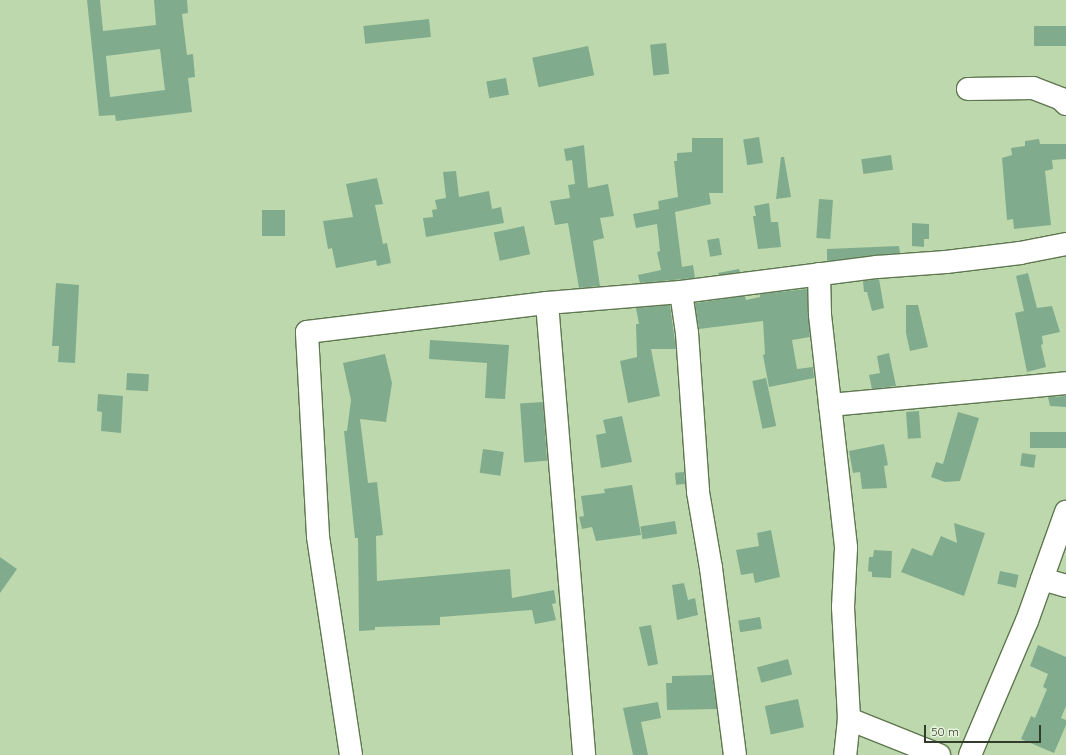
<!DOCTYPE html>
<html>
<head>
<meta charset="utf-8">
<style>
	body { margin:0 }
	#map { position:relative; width:1066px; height:755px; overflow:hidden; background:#bdd8ad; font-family:Quicksand,sans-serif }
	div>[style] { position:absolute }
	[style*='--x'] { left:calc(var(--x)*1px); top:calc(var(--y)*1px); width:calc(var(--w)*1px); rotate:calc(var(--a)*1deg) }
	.building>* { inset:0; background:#80ac8d; transform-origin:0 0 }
	.roads { filter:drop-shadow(1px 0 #5f7750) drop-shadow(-1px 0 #5f7750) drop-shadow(0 1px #5f7750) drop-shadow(0 -1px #5f7750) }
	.minor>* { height:22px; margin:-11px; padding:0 11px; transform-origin:11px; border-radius:11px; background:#fff }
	span { translate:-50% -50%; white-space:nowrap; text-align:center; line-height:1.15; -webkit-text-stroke:4px #e7f4de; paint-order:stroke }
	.scale { position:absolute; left:924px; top:725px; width:117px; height:18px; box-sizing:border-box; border:2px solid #323c2b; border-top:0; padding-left:5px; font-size:12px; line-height:14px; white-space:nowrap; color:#323c2b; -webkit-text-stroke:3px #e7f4de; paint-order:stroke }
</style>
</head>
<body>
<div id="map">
	<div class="building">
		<i style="clip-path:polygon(evenodd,87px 0,100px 0,103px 31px,156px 25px,154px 0,187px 0,188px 13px,182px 14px,187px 55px,193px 54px,195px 77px,188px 78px,192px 112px,116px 121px,115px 115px,99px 116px,87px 0,160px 49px,165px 90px,110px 97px,106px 56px,160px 49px)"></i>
		<i style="left:429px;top:19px;width:18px;height:66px;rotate:84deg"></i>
		<i style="left:1066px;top:26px;width:20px;height:32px;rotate:90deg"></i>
		<i style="left:666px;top:43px;width:31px;height:16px;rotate:84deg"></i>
		<i style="left:588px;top:46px;width:30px;height:57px;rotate:78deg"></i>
		<i style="left:506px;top:78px;width:17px;height:20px;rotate:80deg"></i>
		<i style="left:759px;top:137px;width:26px;height:16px;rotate:81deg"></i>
		<i style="clip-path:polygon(692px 138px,723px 138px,723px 193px,709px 193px,711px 204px,675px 212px,682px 267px,693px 265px,695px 278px,640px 283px,638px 275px,661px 270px,657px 252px,660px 251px,657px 224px,636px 228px,633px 214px,659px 209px,658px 201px,678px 197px,674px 161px,677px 161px,677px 153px,692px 152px)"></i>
		<i style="clip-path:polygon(1039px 139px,1040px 144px,1066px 144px,1066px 159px,1052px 160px,1053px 169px,1045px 171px,1051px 225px,1014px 229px,1013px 219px,1007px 220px,1002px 158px,1012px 155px,1011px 148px,1025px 146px,1025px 141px)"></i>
		<i style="clip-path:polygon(584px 145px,588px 188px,608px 184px,614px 216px,600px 218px,604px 238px,593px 241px,600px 286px,579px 288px,568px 223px,555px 225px,550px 201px,570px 198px,568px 185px,575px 184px,572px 160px,566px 161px,564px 149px)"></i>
		<i style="left:891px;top:155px;width:15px;height:30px;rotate:82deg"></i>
		<i style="clip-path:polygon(781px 157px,784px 157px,791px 197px,776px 199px)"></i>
		<i style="clip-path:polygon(456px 171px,459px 197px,489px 191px,492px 209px,501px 207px,504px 223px,426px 237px,423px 218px,433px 217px,432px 210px,437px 209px,435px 200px,446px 198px,443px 172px)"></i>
		<i style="clip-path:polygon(377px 178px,383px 204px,375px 205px,383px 244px,387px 243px,391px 263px,377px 266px,376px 260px,336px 268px,332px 248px,328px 249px,323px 221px,353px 217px,346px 184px)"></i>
		<i style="left:819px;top:199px;width:14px;height:39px;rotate:4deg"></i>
		<i style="clip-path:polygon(769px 203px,771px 222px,778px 222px,781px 247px,758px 249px,753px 216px,756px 216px,754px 206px)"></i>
		<i style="left:285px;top:210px;width:26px;height:23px;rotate:90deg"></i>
		<i style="clip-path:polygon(912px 223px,929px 224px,929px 239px,924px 239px,924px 247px,912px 246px)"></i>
		<i style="left:524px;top:226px;width:29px;height:31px;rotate:78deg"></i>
		<i style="left:719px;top:238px;width:17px;height:12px;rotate:80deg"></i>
		<i style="clip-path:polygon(899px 246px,900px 253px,827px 261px,827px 249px)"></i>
		<i style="clip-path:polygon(739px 269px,740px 272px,719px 275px,718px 273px)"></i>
		<i style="clip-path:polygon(1028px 273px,1037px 308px,1052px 306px,1060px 332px,1042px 336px,1043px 344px,1041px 345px,1046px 367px,1027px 372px,1015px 313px,1024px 311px,1016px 276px)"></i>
		<i style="clip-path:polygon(879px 279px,884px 308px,872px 311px,867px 292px,864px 292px,863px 281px)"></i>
		<i style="clip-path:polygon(56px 283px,79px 285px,75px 363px,58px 362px,59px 346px,52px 346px)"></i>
		<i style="clip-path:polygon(807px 289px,810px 337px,792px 340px,797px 369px,813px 367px,814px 378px,769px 387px,763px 355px,765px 354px,763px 321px,699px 329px,695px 303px,745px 296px,746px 300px,760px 297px,760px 294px)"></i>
		<i style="clip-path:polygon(670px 305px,676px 349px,651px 349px,660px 396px,628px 403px,620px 361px,637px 357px,636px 324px,639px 324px,636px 308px)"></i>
		<i style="clip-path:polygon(906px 305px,918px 305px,928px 347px,910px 351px,906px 333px)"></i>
		<i style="clip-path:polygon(430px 340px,509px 345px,505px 399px,485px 398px,487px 363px,429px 359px)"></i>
		<i style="clip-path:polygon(889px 353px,896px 386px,872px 389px,869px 375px,880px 373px,877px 356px)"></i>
		<i style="clip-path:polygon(385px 354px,392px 383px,386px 422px,360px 419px,368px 483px,377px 482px,383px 535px,376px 536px,377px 581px,510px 569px,512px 598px,554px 590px,556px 603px,552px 604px,556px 620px,535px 624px,532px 610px,440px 617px,440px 625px,375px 627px,375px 630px,359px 631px,358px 538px,355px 538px,344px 431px,347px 431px,351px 400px,343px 363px)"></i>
		<i style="left:127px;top:373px;width:22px;height:17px;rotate:3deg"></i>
		<i style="left:766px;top:378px;width:49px;height:14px;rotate:78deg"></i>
		<i style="clip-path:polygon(98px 394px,123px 396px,121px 433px,101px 431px,102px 412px,97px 411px)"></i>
		<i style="clip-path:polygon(1066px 396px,1066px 407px,1050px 406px,1048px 397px)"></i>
		<i style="left:543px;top:402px;width:59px;height:23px;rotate:86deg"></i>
		<i style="left:919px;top:411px;width:27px;height:13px;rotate:86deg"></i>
		<i style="clip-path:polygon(958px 412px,979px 418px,960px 481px,945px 482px,931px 477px,936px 462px,943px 464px)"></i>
		<i style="clip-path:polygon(622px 416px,632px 462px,601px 468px,596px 435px,606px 433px,603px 420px)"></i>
		<i style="left:1030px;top:432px;width:36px;height:16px"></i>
		<i style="clip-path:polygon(884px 444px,888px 465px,884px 466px,887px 488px,862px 489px,860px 472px,853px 473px,849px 451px)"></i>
		<i style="left:483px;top:449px;width:21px;height:24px;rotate:8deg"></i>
		<i style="left:1022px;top:453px;width:14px;height:13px;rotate:8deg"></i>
		<i style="left:684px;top:472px;width:12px;height:9px;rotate:85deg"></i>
		<i style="clip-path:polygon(632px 485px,641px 535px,596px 541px,592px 527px,582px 529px,579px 517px,584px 516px,581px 496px,605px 493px,604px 489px)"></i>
		<i style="left:675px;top:521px;width:13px;height:35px;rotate:81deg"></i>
		<i style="clip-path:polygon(954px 523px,985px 533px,964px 596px,901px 572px,912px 548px,932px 556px,941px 536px,957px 543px)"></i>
		<i style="clip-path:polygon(771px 530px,780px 577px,755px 583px,753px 573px,741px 575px,736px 550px,759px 546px,757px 533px)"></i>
		<i style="clip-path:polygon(874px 550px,892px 551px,891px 578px,872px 577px,872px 572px,868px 571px,869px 557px,873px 557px)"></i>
		<i style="clip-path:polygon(0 557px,17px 569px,0 593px)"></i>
		<i style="left:1000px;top:571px;width:19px;height:13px;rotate:12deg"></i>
		<i style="clip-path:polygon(684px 583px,688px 600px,695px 598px,698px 615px,677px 620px,672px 585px)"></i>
		<i style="left:760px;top:617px;width:12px;height:22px;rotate:81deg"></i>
		<i style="clip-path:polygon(651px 625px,658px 664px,648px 666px,639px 627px)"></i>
		<i style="clip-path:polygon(1038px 645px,1066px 657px,1066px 706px,1061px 718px,1066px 720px,1066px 725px,1054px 753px,1021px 739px,1031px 716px,1035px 718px,1047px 689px,1043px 687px,1048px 674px,1030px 666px)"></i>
		<i style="left:788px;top:659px;width:16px;height:32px;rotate:75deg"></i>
		<i style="clip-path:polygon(712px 675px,717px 709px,667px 710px,666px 683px,672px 683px,672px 676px)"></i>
		<i style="left:798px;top:699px;width:29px;height:34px;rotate:78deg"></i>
		<i style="clip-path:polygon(658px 702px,661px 718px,641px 722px,648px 755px,633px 755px,623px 708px)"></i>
	</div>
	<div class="roads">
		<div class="minor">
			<i style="--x:968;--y:89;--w:65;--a:-0.9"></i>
			<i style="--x:1033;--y:88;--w:30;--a:21"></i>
			<i style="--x:1061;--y:99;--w:7;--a:45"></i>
			<i style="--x:819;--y:274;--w:41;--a:88.6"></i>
			<i style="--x:820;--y:315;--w:234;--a:83.6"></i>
			<i style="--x:846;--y:548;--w:59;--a:92.9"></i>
			<i style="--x:843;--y:607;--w:112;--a:86.9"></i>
			<i style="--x:849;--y:719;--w:36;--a:96"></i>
			<i style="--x:681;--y:292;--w:41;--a:81.7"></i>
			<i style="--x:687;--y:333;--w:159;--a:86"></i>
			<i style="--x:698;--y:492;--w:77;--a:80.3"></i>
			<i style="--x:711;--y:568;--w:189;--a:82.7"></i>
			<i style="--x:547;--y:303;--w:454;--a:85.3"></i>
			<i style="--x:830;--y:405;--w:237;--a:-5.3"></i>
			<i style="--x:1042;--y:579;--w:25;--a:16"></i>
			<i style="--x:849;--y:719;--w:97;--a:21.8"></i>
			<i style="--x:351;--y:755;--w:221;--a:-98.6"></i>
			<i style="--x:318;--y:536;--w:204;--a:-93.1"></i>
			<i style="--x:307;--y:332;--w:242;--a:-6.9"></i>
			<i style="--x:547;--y:303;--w:134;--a:-4.7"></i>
			<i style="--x:681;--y:292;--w:198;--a:-7.3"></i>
			<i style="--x:877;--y:267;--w:69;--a:-4.1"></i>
			<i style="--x:946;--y:262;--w:75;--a:-6.9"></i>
			<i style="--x:1020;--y:253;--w:47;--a:-11.1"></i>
			<i style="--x:970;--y:755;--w:146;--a:-67"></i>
			<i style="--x:1027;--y:621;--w:116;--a:-70.3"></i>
		</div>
	</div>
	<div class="scale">50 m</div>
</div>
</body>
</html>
